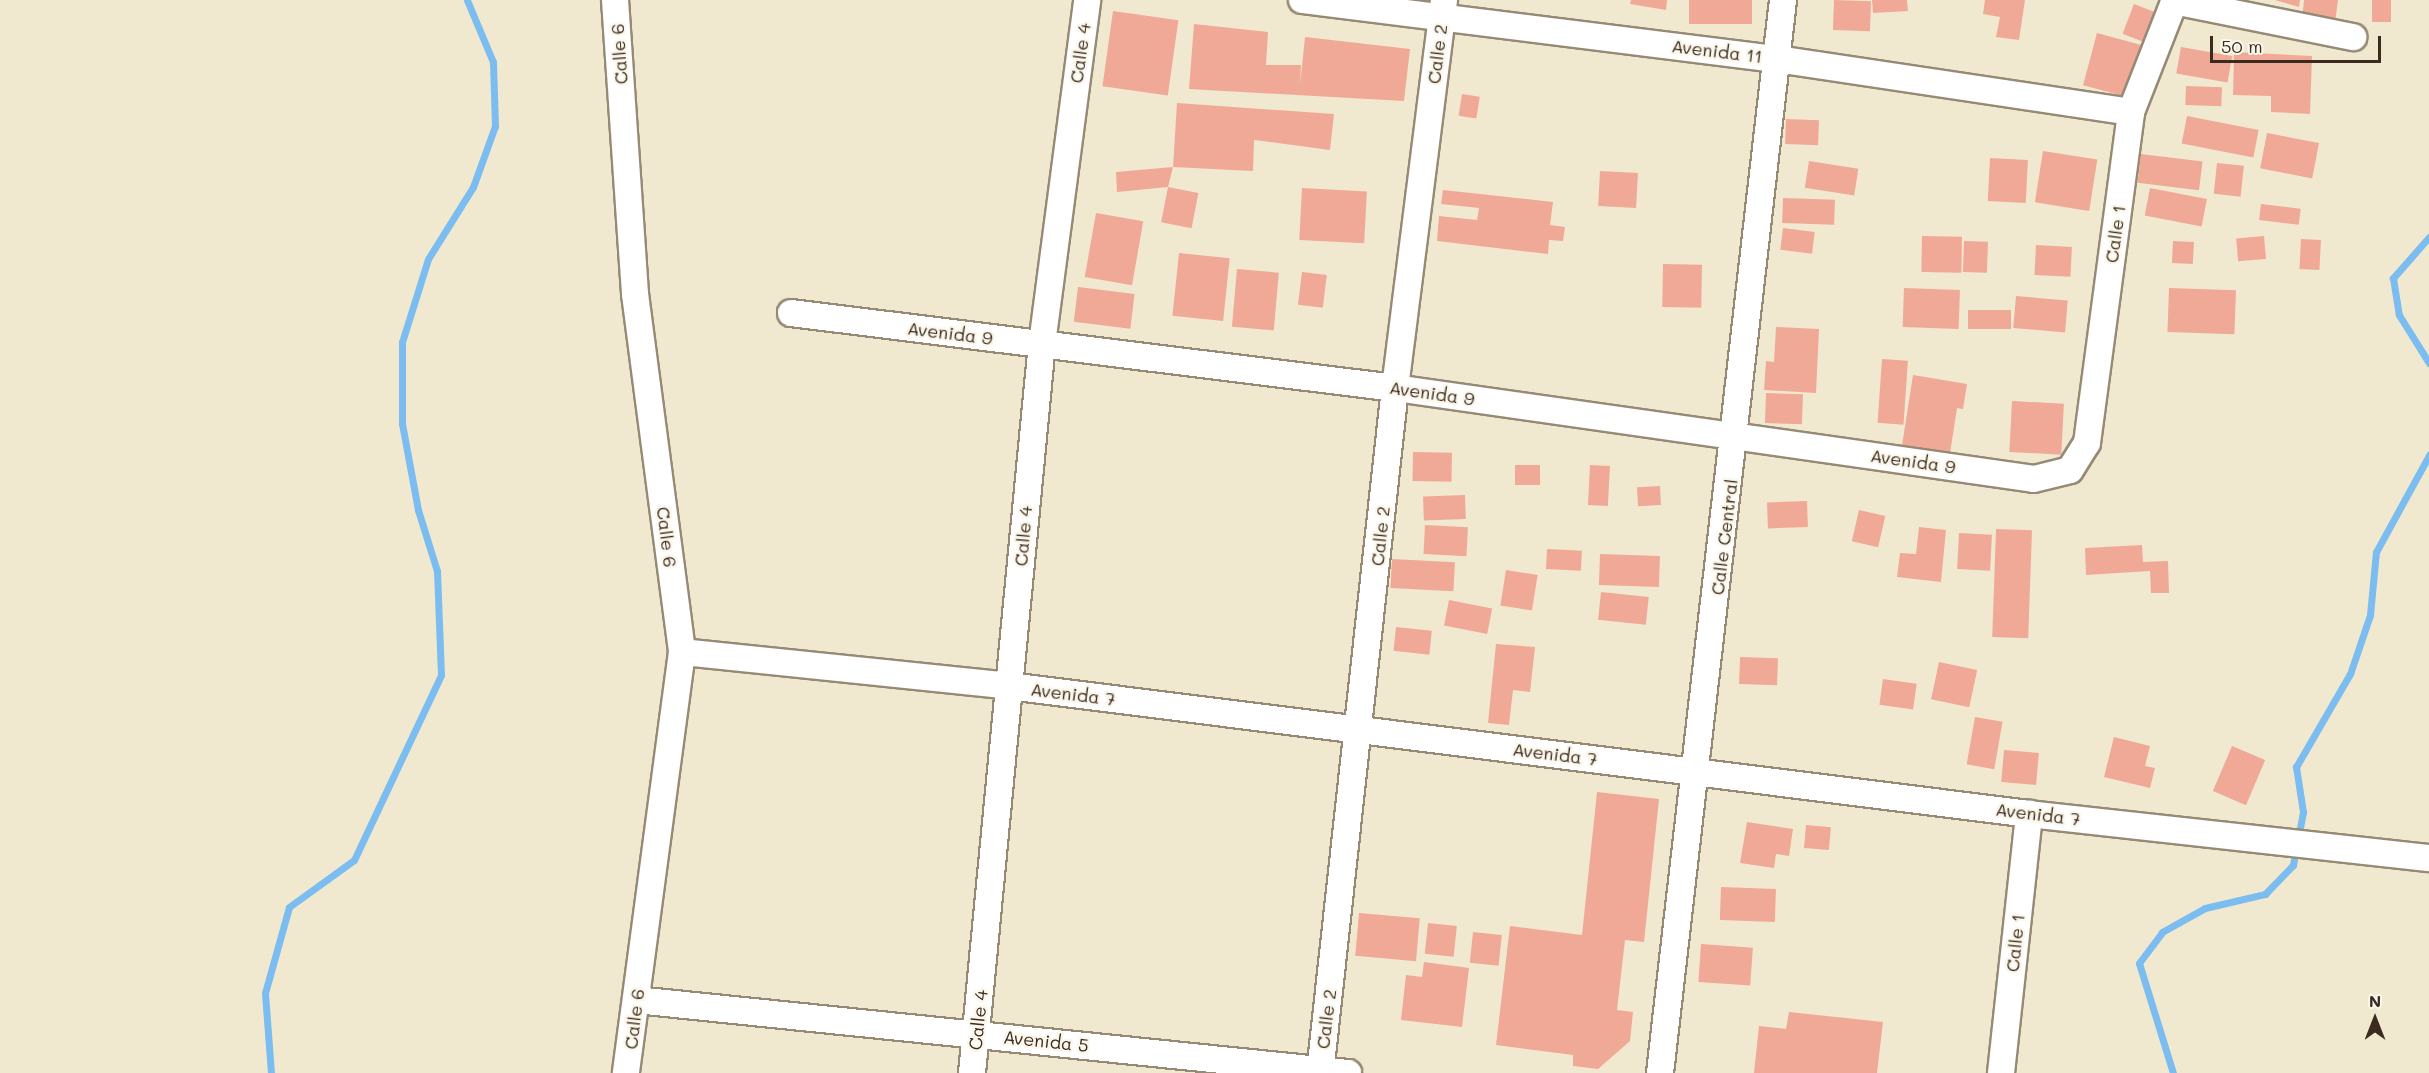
<!DOCTYPE html>
<html>
<head>
<meta charset="utf-8">
<style>
	body { margin:0 }
	#map { position:relative; width:2429px; height:1073px; overflow:hidden; background:#f1e9cf; font-family:Mali,sans-serif }
	div>[style] { position:absolute }
	[style*='--x'] { left:calc(var(--x)*1px); top:calc(var(--y)*1px); width:calc(var(--w)*1px); rotate:calc(var(--a)*1deg) }
	.stream>* { height:7px; margin:-3.5px; padding:0 3.5px; transform-origin:3.5px; border-radius:3.5px; background:#7cbdf1 }
	.building>* { inset:0; background:#f0a997; transform-origin:0 0 }
	.roads { filter:drop-shadow(2px 0 #968a76) drop-shadow(-2px 0 #968a76) drop-shadow(0 2px #968a76) drop-shadow(0 -2px #968a76) }
	.street>* { height:26px; margin:-13px; padding:0 13px; transform-origin:13px; border-radius:13px; background:#fff }
	span { translate:-50% -50%; white-space:nowrap; text-align:center; line-height:1.15; -webkit-text-stroke:5px #fbf7ec; paint-order:stroke }
	.street-label { font-size:18px; color:#3b2a1e }
	.north { position:absolute; left:2345px; top:989px; width:60px; height:60px; -webkit-text-stroke:4px #fbf7ec; paint-order:stroke; rotate:0deg; font-size:16px; font-weight:700; line-height:24px; text-align:center; color:#3b2a1e }
	.north::after { content:''; display:block; margin:auto; width:21px; height:27px; background:#3b2a1e; clip-path:polygon(50% 0,100% 100%,50% 72%,0 100%) }
	.scale { position:absolute; left:2210px; top:36px; width:171px; height:27px; box-sizing:border-box; border:3px solid #3b2a1e; border-top:0; padding-left:8px; font-size:18px; line-height:21px; white-space:nowrap; color:#3b2a1e; -webkit-text-stroke:4px #fbf7ec; paint-order:stroke }
</style>
</head>
<body>
<div id="map">
	<div class="stream">
		<i style="--x:2429;--y:237;--w:55;--a:131.3"></i>
		<i style="--x:2393;--y:278;--w:37;--a:81"></i>
		<i style="--x:2399;--y:315;--w:57;--a:58"></i>
		<i style="--x:271;--y:1073;--w:80;--a:-94.3"></i>
		<i style="--x:265;--y:993;--w:89;--a:-74.4"></i>
		<i style="--x:289;--y:907;--w:80;--a:-35.9"></i>
		<i style="--x:354;--y:860;--w:204;--a:-64.8"></i>
		<i style="--x:441;--y:675;--w:104;--a:-92.2"></i>
		<i style="--x:437;--y:571;--w:64;--a:-107.3"></i>
		<i style="--x:418;--y:510;--w:87;--a:-100.5"></i>
		<i style="--x:402;--y:424;--w:82;--a:-90"></i>
		<i style="--x:402;--y:342;--w:87;--a:-72.6"></i>
		<i style="--x:428;--y:259;--w:85;--a:-58"></i>
		<i style="--x:473;--y:187;--w:65;--a:-70.2"></i>
		<i style="--x:495;--y:126;--w:64;--a:-91.8"></i>
		<i style="--x:493;--y:62;--w:67;--a:-112.8"></i>
		<i style="--x:2173;--y:1073;--w:115;--a:-107.2"></i>
		<i style="--x:2139;--y:963;--w:39;--a:-53"></i>
		<i style="--x:2162;--y:932;--w:49;--a:-29.2"></i>
		<i style="--x:2205;--y:908;--w:62;--a:-13.1"></i>
		<i style="--x:2265;--y:894;--w:40;--a:-46"></i>
		<i style="--x:2293;--y:865;--w:54;--a:-79.3"></i>
		<i style="--x:2303;--y:812;--w:46;--a:-98.8"></i>
		<i style="--x:2296;--y:767;--w:108;--a:-59.9"></i>
		<i style="--x:2350;--y:674;--w:62;--a:-71.3"></i>
		<i style="--x:2370;--y:615;--w:63;--a:-84.6"></i>
		<i style="--x:2376;--y:552;--w:111;--a:-61.3"></i>
	</div>
	<div class="building">
		<i style="clip-path:polygon(1631px 0,1667px 0,1666px 10px,1630px 4px)"></i>
		<i style="left:1689px;top:0;width:63px;height:24px"></i>
		<i style="left:1834px;top:0;width:37px;height:30px;rotate:2deg"></i>
		<i style="clip-path:polygon(1872px 0,1907px 0,1908px 11px,1873px 13px)"></i>
		<i style="clip-path:polygon(1985px 0,2025px 0,2019px 40px,1996px 37px,2000px 17px,1983px 14px)"></i>
		<i style="clip-path:polygon(2275px 0,2300px 0,2299px 7px)"></i>
		<i style="clip-path:polygon(2304px 0,2338px 0,2335px 23px,2302px 20px)"></i>
		<i style="left:2372px;top:0;width:19px;height:22px"></i>
		<i style="left:2134px;top:4px;width:25px;height:32px;rotate:21deg"></i>
		<i style="left:1113px;top:11px;width:66px;height:76px;rotate:8deg"></i>
		<i style="clip-path:polygon(1194px 24px,1268px 32px,1266px 65px,1301px 65px,1300px 85px,1305px 37px,1410px 49px,1404px 101px,1189px 89px)"></i>
		<i style="left:2097px;top:33px;width:46px;height:54px;rotate:15deg"></i>
		<i style="left:2181px;top:47px;width:52px;height:27px;rotate:10deg"></i>
		<i style="clip-path:polygon(2234px 52px,2312px 56px,2310px 114px,2271px 112px,2271px 96px,2233px 95px)"></i>
		<i style="left:2186px;top:86px;width:36px;height:19px;rotate:2deg"></i>
		<i style="left:1462px;top:94px;width:18px;height:22px;rotate:9deg"></i>
		<i style="clip-path:polygon(1177px 103px,1334px 114px,1330px 150px,1254px 140px,1253px 171px,1173px 167px)"></i>
		<i style="left:2187px;top:116px;width:73px;height:28px;rotate:11deg"></i>
		<i style="left:1786px;top:119px;width:33px;height:25px;rotate:2deg"></i>
		<i style="left:2267px;top:133px;width:53px;height:36px;rotate:11deg"></i>
		<i style="left:2043px;top:151px;width:55px;height:52px;rotate:9deg"></i>
		<i style="left:2141px;top:154px;width:62px;height:29px;rotate:7deg"></i>
		<i style="left:1990px;top:158px;width:38px;height:43px;rotate:3deg"></i>
		<i style="left:1809px;top:161px;width:50px;height:27px;rotate:9deg"></i>
		<i style="left:2217px;top:163px;width:27px;height:31px;rotate:6deg"></i>
		<i style="clip-path:polygon(1173px 167px,1168px 187px,1117px 192px,1116px 172px)"></i>
		<i style="left:1600px;top:171px;width:38px;height:35px;rotate:3deg"></i>
		<i style="left:1168px;top:187px;width:31px;height:36px;rotate:11deg"></i>
		<i style="left:1302px;top:188px;width:65px;height:52px;rotate:3deg"></i>
		<i style="left:2150px;top:188px;width:58px;height:28px;rotate:11deg"></i>
		<i style="clip-path:polygon(1443px 190px,1553px 202px,1550px 225px,1565px 227px,1563px 241px,1549px 240px,1548px 254px,1437px 241px,1439px 216px,1477px 220px,1479px 208px,1441px 204px)"></i>
		<i style="left:1783px;top:198px;width:52px;height:25px;rotate:2deg"></i>
		<i style="left:2261px;top:204px;width:40px;height:16px;rotate:7deg"></i>
		<i style="left:1096px;top:213px;width:48px;height:65px;rotate:10deg"></i>
		<i style="left:1783px;top:228px;width:32px;height:22px;rotate:7deg"></i>
		<i style="left:1922px;top:236px;width:40px;height:36px;rotate:1deg"></i>
		<i style="left:2264px;top:236px;width:23px;height:28px;rotate:85deg"></i>
		<i style="left:2301px;top:239px;width:20px;height:30px;rotate:3deg"></i>
		<i style="left:1964px;top:241px;width:24px;height:31px;rotate:2deg"></i>
		<i style="left:2173px;top:241px;width:21px;height:22px;rotate:3deg"></i>
		<i style="left:2036px;top:245px;width:36px;height:30px;rotate:3deg"></i>
		<i style="left:1179px;top:253px;width:51px;height:63px;rotate:6deg"></i>
		<i style="left:1663px;top:264px;width:39px;height:43px;rotate:1deg"></i>
		<i style="left:1237px;top:269px;width:42px;height:58px;rotate:5deg"></i>
		<i style="left:1302px;top:272px;width:25px;height:33px;rotate:7deg"></i>
		<i style="left:1078px;top:287px;width:57px;height:35px;rotate:7deg"></i>
		<i style="left:1904px;top:288px;width:56px;height:39px;rotate:2deg"></i>
		<i style="left:2169px;top:288px;width:67px;height:44px;rotate:2deg"></i>
		<i style="left:2016px;top:296px;width:52px;height:32px;rotate:5deg"></i>
		<i style="left:2011px;top:310px;width:19px;height:43px;rotate:90deg"></i>
		<i style="clip-path:polygon(1776px 327px,1819px 329px,1816px 393px,1764px 390px,1766px 361px,1774px 362px)"></i>
		<i style="left:1882px;top:359px;width:26px;height:64px;rotate:4deg"></i>
		<i style="clip-path:polygon(1913px 375px,1967px 384px,1963px 409px,1957px 408px,1949px 460px,1901px 452px)"></i>
		<i style="left:1766px;top:393px;width:37px;height:30px;rotate:2deg"></i>
		<i style="left:2012px;top:401px;width:52px;height:51px;rotate:3deg"></i>
		<i style="left:1413px;top:452px;width:39px;height:29px;rotate:1deg"></i>
		<i style="left:1515px;top:465px;width:25px;height:20px"></i>
		<i style="left:1590px;top:465px;width:20px;height:40px;rotate:3deg"></i>
		<i style="left:1660px;top:486px;width:19px;height:23px;rotate:87deg"></i>
		<i style="left:1465px;top:495px;width:24px;height:42px;rotate:88deg"></i>
		<i style="left:1807px;top:501px;width:26px;height:40px;rotate:88deg"></i>
		<i style="left:1859px;top:510px;width:27px;height:32px;rotate:13deg"></i>
		<i style="left:1425px;top:525px;width:43px;height:29px;rotate:3deg"></i>
		<i style="clip-path:polygon(1919px 527px,1946px 530px,1941px 582px,1897px 577px,1900px 553px,1916px 554px)"></i>
		<i style="left:1996px;top:529px;width:36px;height:108px;rotate:2deg"></i>
		<i style="left:1959px;top:533px;width:33px;height:36px;rotate:3deg"></i>
		<i style="clip-path:polygon(2142px 545px,2143px 562px,2168px 561px,2169px 593px,2151px 593px,2150px 571px,2086px 575px,2085px 548px)"></i>
		<i style="left:1547px;top:549px;width:35px;height:20px;rotate:3deg"></i>
		<i style="left:1600px;top:554px;width:60px;height:31px;rotate:2deg"></i>
		<i style="left:1392px;top:559px;width:63px;height:29px;rotate:3deg"></i>
		<i style="left:1506px;top:570px;width:32px;height:36px;rotate:9deg"></i>
		<i style="left:1601px;top:592px;width:48px;height:28px;rotate:6deg"></i>
		<i style="left:1449px;top:600px;width:44px;height:26px;rotate:11deg"></i>
		<i style="left:1396px;top:627px;width:36px;height:24px;rotate:6deg"></i>
		<i style="clip-path:polygon(1496px 644px,1535px 647px,1530px 692px,1513px 690px,1509px 725px,1488px 723px)"></i>
		<i style="left:1740px;top:657px;width:38px;height:27px;rotate:2deg"></i>
		<i style="left:1939px;top:662px;width:39px;height:38px;rotate:12deg"></i>
		<i style="left:1883px;top:679px;width:34px;height:26px;rotate:8deg"></i>
		<i style="left:1975px;top:717px;width:28px;height:48px;rotate:10deg"></i>
		<i style="clip-path:polygon(2114px 737px,2150px 746px,2145px 766px,2155px 768px,2150px 788px,2104px 777px)"></i>
		<i style="left:2232px;top:746px;width:36px;height:49px;rotate:23deg"></i>
		<i style="left:2004px;top:750px;width:35px;height:32px;rotate:5deg"></i>
		<i style="clip-path:polygon(1597px 792px,1659px 799px,1644px 942px,1625px 940px,1617px 1010px,1633px 1012px,1630px 1041px,1598px 1069px,1573px 1066px,1573px 1055px,1496px 1045px,1510px 926px,1582px 935px)"></i>
		<i style="clip-path:polygon(1747px 822px,1793px 829px,1789px 856px,1776px 854px,1774px 868px,1740px 863px)"></i>
		<i style="left:1806px;top:825px;width:25px;height:23px;rotate:5deg"></i>
		<i style="left:1721px;top:887px;width:55px;height:33px;rotate:2deg"></i>
		<i style="left:1359px;top:913px;width:61px;height:43px;rotate:5deg"></i>
		<i style="left:1428px;top:923px;width:29px;height:31px;rotate:6deg"></i>
		<i style="left:1473px;top:932px;width:29px;height:31px;rotate:6deg"></i>
		<i style="left:1701px;top:944px;width:52px;height:38px;rotate:4deg"></i>
		<i style="clip-path:polygon(1424px 962px,1469px 968px,1462px 1027px,1401px 1020px,1406px 975px,1422px 977px)"></i>
		<i style="clip-path:polygon(1789px 1012px,1883px 1022px,1877px 1073px,1754px 1073px,1759px 1026px,1786px 1029px)"></i>
	</div>
	<div class="roads">
		<div class="street">
			<i style="--x:615;--y:0;--w:295;--a:86.1"></i>
			<i style="--x:635;--y:294;--w:361;--a:82.5"></i>
			<i style="--x:682;--y:652;--w:425;--a:97.6"></i>
			<i style="--x:1302;--y:0;--w:479;--a:7.1"></i>
			<i style="--x:1777;--y:59;--w:358;--a:8.5"></i>
			<i style="--x:2174;--y:1;--w:183;--a:11.4"></i>
			<i style="--x:791;--y:313;--w:609;--a:7.08"></i>
			<i style="--x:1395;--y:388;--w:645;--a:8.1"></i>
			<i style="--x:2034;--y:479;--w:37;--a:-14"></i>
			<i style="--x:2070;--y:470;--w:32;--a:-58"></i>
			<i style="--x:2087;--y:443;--w:334;--a:-82.4"></i>
			<i style="--x:2131;--y:112;--w:120;--a:-68.6"></i>
			<i style="--x:682;--y:652;--w:329;--a:5.9"></i>
			<i style="--x:1009;--y:686;--w:1028;--a:7.15"></i>
			<i style="--x:2029;--y:814;--w:402;--a:6.3"></i>
			<i style="--x:636;--y:1000;--w:716;--a:5.85"></i>
			<i style="--x:972;--y:1073;--w:732;--a:-84.52"></i>
			<i style="--x:1042;--y:344;--w:347;--a:-82.5"></i>
			<i style="--x:1320;--y:1073;--w:689;--a:-83.75"></i>
			<i style="--x:1395;--y:388;--w:391;--a:-82.8"></i>
			<i style="--x:1660;--y:1073;--w:1080;--a:-83.46"></i>
			<i style="--x:2001;--y:1073;--w:261;--a:-83.8"></i>
		</div>
	</div>
	<div class="street-label">
		<span style="left:1717px;top:51px;rotate:7deg">Avenida 11</span>
		<span style="left:1080px;top:53px;rotate:-82deg">Calle 4</span>
		<span style="left:619px;top:54px;rotate:-94deg">Calle 6</span>
		<span style="left:1437px;top:54px;rotate:-83deg">Calle 2</span>
		<span style="left:2115px;top:234px;rotate:-82deg">Calle 1</span>
		<span style="left:950px;top:333px;rotate:7deg">Avenida 9</span>
		<span style="left:1432px;top:393px;rotate:8deg">Avenida 9</span>
		<span style="left:1913px;top:461px;rotate:8deg">Avenida 9</span>
		<span style="left:1023px;top:536px;rotate:-85deg">Calle 4</span>
		<span style="left:1380px;top:536px;rotate:-84deg">Calle 2</span>
		<span style="left:667px;top:537px;rotate:83deg">Calle 6</span>
		<span style="left:1724px;top:537px;rotate:-83deg">Calle Central</span>
		<span style="left:1073px;top:694px;rotate:7deg">Avenida 7</span>
		<span style="left:1555px;top:754px;rotate:7deg">Avenida 7</span>
		<span style="left:2038px;top:814px;rotate:7deg">Avenida 7</span>
		<span style="left:2015px;top:943px;rotate:-84deg">Calle 1</span>
		<span style="left:634px;top:1019px;rotate:-83deg">Calle 6</span>
		<span style="left:1326px;top:1019px;rotate:-83deg">Calle 2</span>
		<span style="left:978px;top:1020px;rotate:-84deg">Calle 4</span>
		<span style="left:1046px;top:1041px;rotate:6deg">Avenida 5</span>
	</div>
	<div class="north">N</div>
	<div class="scale">50 m</div>
</div>
</body>
</html>
